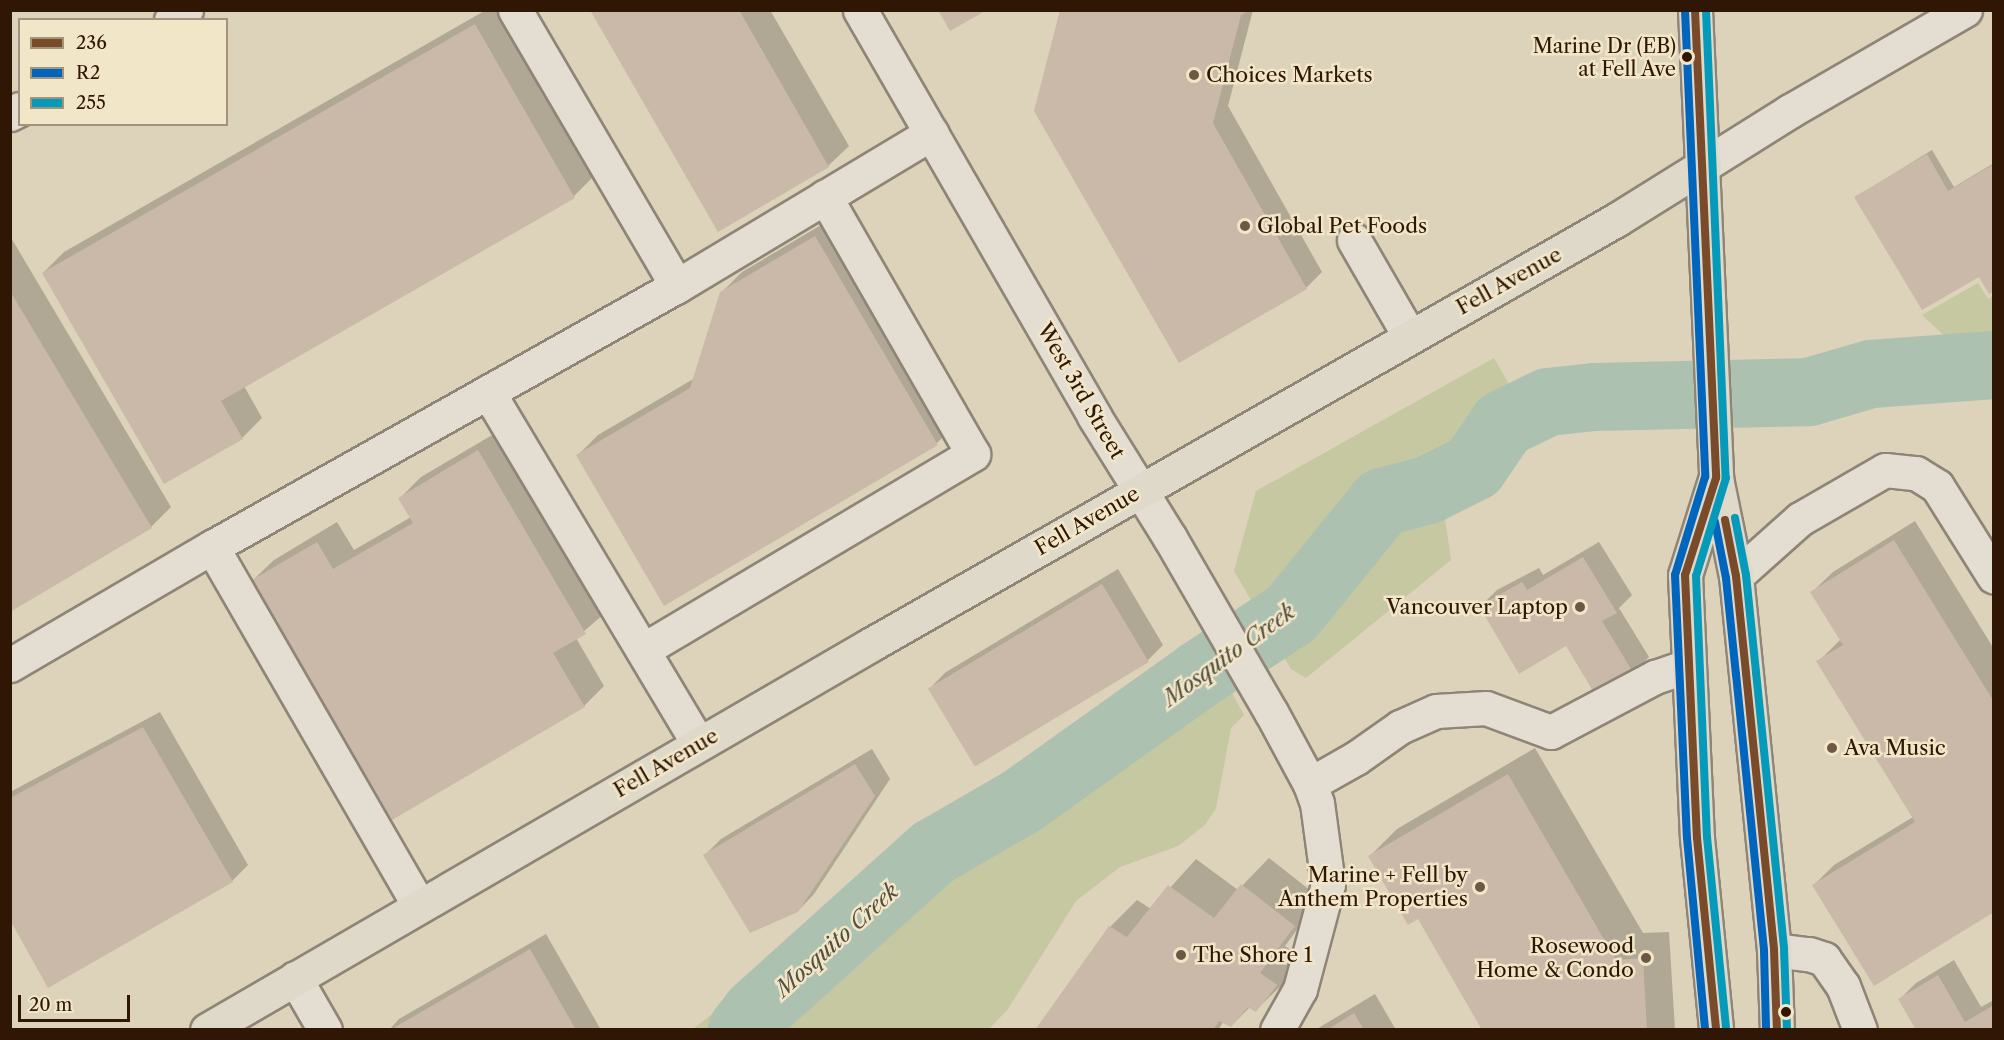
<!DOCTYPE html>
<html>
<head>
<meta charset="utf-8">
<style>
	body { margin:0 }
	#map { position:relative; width:2004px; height:1040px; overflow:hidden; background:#ddd2ba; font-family:"Libre Caslon Text",serif }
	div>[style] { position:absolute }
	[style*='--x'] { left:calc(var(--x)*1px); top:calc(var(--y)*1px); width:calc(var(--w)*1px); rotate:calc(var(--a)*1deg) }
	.green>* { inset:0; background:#c5c8a1 }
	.shadow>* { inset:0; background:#0003 }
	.river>* { height:68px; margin:-34px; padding:0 34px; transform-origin:34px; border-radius:34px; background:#adc1b0 }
	.building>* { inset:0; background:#cab9a8; transform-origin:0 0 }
	.roads { filter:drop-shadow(2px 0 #8f8576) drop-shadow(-2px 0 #8f8576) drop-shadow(0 2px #8f8576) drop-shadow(0 -2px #8f8576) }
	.minor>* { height:33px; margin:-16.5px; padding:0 16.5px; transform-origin:16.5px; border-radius:16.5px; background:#e4ded2 }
	.major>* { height:33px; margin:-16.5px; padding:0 16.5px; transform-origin:16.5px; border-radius:16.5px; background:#dfd9ca }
	.bus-1>* { height:8px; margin:-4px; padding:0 4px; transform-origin:4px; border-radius:4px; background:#7a4b2a }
	.bus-2>* { height:8px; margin:-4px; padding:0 4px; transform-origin:4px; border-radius:4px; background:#0065bd }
	.bus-3>* { height:8px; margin:-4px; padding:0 4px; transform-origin:4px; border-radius:4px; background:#059aba }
	.dots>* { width:16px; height:16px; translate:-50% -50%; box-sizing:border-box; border:3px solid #f2e6c9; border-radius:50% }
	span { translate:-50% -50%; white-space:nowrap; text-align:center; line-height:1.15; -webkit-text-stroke:5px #f2e6c9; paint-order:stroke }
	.bus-label { font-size:20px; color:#2f1605 }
	.right { translate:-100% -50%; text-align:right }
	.poi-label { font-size:21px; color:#2f1605 }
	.left { translate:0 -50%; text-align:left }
	.street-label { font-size:21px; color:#2f1605 }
	.water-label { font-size:22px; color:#544f3f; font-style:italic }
	.frame { position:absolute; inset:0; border:12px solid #2f1605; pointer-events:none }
	.legend { position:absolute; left:18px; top:18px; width:210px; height:108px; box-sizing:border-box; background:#f2e6c9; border:2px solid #a4937b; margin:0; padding:8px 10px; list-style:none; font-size:18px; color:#2f1605 }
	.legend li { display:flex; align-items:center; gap:12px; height:30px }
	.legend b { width:30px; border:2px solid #a4937b }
	.scale { position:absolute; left:18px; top:995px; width:112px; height:27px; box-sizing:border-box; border:3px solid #2f1605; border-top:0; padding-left:8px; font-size:18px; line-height:21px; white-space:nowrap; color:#2f1605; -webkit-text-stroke:4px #f2e6c9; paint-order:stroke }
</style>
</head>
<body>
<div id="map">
	<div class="green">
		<i style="clip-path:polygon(1978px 283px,1988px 299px,1993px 296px,1993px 381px,1922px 315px)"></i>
		<i style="clip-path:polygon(1494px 358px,1530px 421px,1439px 476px,1451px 560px,1306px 678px,1291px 669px,1234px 571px,1256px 491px)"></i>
		<i style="clip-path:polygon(1203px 640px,1244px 715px,1231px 728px,1216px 808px,1205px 825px,1178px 846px,1120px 867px,1076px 901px,1008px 1009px,989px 1029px,693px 1029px,960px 819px)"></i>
	</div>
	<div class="shadow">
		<i style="clip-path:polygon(486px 10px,499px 10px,594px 176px,574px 196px,244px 386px,262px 418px,242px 438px,43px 273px,64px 252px)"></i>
		<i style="clip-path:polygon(592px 10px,770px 10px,849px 146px,828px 166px)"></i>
		<i style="clip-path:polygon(1062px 10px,1253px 10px,1228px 106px,1322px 272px,1306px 288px,1179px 361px)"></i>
		<i style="clip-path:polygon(1932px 150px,1954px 187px,1994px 163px,1994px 289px,1979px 275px,1856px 197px)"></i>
		<i style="clip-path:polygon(836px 216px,957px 423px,937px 443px,578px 455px,598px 435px,695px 378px,721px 293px,742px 272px)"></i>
		<i style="clip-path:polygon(10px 236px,171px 507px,151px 527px,10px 611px)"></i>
		<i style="clip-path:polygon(499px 431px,605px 613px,576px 638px,604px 686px,584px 706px,253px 580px,274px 560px,337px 522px,354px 550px,411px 517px,400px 498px,421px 477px)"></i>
		<i style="clip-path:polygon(1915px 521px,1994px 649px,1994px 911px,1814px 885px,1834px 865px,1913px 817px,1818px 662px,1841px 639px,1812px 592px,1833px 572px)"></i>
		<i style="clip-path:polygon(1599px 542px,1632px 595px,1619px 608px,1649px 657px,1633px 673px,1481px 606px,1497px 590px,1539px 568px,1543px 575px)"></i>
		<i style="clip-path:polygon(1118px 569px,1163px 645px,1147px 661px,930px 688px,946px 672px)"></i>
		<i style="clip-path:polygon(160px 712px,248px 865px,232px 881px,10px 917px,10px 792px)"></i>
		<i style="clip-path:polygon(1535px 748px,1643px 933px,1669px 932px,1675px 1030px,1484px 1030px,1418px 917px,1370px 856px,1397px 829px)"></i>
		<i style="clip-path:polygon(872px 749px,890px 779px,814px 894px,798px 911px,705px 855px,721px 839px)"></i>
		<i style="clip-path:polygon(1269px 858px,1320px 898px,1285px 946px,1303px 958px,1283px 984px,1256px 1010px,1250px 1007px,1231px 1026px,1224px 1021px,1218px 1030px,1037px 1030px,1110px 927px,1137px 900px,1151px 909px,1196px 859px,1238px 890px)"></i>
		<i style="clip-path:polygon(546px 934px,601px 1030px,389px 1030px,399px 1019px)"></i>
		<i style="clip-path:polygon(1954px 960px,1981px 1007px,1994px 1000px,1994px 1030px,1918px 1030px,1900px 999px,1916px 983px)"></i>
		<i style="clip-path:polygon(1375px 994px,1396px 1030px,1315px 1030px)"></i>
	</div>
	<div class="river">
		<i style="--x:742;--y:1030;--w:23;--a:-52"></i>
		<i style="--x:756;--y:1012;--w:239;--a:-42"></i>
		<i style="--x:934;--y:852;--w:102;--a:-30.1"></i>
		<i style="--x:1022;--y:801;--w:219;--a:-35.5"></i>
		<i style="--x:1200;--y:674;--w:109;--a:-33.4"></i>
		<i style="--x:1291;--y:614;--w:144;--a:-50.9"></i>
		<i style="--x:1382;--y:502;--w:48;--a:-14.6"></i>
		<i style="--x:1428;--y:490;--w:51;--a:-26.6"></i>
		<i style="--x:1474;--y:467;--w:52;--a:-56"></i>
		<i style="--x:1503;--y:424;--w:50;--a:-26.1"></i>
		<i style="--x:1548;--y:402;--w:47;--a:-6.1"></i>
		<i style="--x:1595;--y:397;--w:214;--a:-1.3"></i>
		<i style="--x:1809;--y:392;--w:65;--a:-16.2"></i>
		<i style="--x:1871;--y:374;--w:123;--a:-4.2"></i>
	</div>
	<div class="building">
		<i style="clip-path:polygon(590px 10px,739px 10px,829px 167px,718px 232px)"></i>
		<i style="clip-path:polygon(938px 10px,987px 10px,950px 31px)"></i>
		<i style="clip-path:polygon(1060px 10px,1250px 10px,1241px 15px,1213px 123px,1307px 289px,1179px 363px,1034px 111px)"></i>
		<i style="clip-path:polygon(475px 24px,575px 198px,221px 401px,243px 439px,164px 484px,42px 273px)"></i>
		<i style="clip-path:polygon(1927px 154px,1948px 191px,1994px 164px,1994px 291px,1989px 294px,1979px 277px,1922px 310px,1854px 197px)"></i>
		<i style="clip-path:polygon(815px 236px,938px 445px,664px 606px,576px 455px,690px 388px,720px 292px)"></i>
		<i style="clip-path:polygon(10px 291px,152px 528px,10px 612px)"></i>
		<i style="clip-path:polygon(478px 450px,586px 634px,553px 653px,585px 707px,392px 820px,252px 580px,317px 542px,333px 569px,413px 523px,398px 498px)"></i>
		<i style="clip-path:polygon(1894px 540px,1994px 702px,1994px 912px,1874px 986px,1812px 885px,1915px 822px,1816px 661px,1843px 645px,1810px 592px)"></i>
		<i style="clip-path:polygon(1583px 557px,1617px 613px,1602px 621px,1634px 674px,1596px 696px,1566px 646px,1519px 674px,1479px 606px,1522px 582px,1527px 590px)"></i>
		<i style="left:1102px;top:584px;width:91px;height:203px;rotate:59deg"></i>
		<i style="clip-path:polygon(143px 727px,233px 882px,48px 988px,10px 920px,10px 798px)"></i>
		<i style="clip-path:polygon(855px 764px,875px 796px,798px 912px,750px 933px,703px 855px)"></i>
		<i style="clip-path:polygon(1508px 774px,1616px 960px,1643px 958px,1647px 1030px,1482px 1030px,1418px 919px,1408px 925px,1368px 856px)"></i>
		<i style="clip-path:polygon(1241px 884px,1295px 926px,1260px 973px,1277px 985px,1256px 1012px,1248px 1007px,1231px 1027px,1219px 1021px,1213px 1030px,1035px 1030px,1109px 926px,1127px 937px,1168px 885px,1214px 918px)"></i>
		<i style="clip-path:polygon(530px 949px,576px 1030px,390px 1030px)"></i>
		<i style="clip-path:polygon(1938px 975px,1965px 1022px,1994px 1005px,1994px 1030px,1916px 1030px,1898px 999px)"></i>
		<i style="clip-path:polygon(1354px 1013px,1364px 1030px,1327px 1030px)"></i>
	</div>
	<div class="roads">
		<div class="minor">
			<i style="--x:515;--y:10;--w:320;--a:59.6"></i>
			<i style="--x:860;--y:10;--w:469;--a:60"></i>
			<i style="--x:1094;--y:416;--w:144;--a:58.1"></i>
			<i style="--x:1170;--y:538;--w:201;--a:59.9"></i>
			<i style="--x:1271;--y:712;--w:82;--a:61.6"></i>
			<i style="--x:1310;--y:784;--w:20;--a:70"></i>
			<i style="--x:1317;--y:803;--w:82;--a:82.3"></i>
			<i style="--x:1328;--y:884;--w:109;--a:104.9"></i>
			<i style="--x:1300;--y:989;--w:47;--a:119.3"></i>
			<i style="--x:171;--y:20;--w:18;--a:-34"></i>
			<i style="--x:10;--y:114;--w:11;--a:-27"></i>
			<i style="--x:1704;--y:165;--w:102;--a:-32.1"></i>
			<i style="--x:1790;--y:111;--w:202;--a:-30"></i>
			<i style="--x:1354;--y:240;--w:112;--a:60"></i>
			<i style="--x:488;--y:392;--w:410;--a:59.1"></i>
			<i style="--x:212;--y:547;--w:414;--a:60"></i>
			<i style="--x:1736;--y:576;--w:86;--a:-41.7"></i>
			<i style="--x:1800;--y:519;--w:98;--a:-30"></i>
			<i style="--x:1885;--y:470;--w:31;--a:6"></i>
			<i style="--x:1916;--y:473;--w:25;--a:32"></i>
			<i style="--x:1937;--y:486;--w:107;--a:57.9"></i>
			<i style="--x:643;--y:650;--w:384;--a:-30.7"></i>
			<i style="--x:973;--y:454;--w:297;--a:-119.9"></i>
			<i style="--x:10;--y:665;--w:234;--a:-30.3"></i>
			<i style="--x:212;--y:547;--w:533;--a:-29.31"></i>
			<i style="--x:677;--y:286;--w:297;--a:-31"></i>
			<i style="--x:1310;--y:784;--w:53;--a:-29.5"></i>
			<i style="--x:1356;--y:758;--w:54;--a:-35.2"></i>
			<i style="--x:1400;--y:727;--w:39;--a:-24"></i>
			<i style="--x:1436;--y:711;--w:50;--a:-3.4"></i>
			<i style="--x:1486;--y:708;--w:69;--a:20.3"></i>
			<i style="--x:1551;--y:732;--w:118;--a:-27.9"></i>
			<i style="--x:1655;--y:677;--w:36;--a:-19"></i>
			<i style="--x:1774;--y:950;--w:35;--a:7"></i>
			<i style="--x:1809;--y:954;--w:16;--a:18"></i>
			<i style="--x:1824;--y:959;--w:33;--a:55"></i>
			<i style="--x:1843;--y:986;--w:47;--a:68.9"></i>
			<i style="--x:295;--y:978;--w:60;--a:60"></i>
		</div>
		<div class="major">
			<i style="--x:1695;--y:10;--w:468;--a:87.4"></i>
			<i style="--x:1716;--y:478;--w:100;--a:78.5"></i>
			<i style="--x:1736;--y:576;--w:376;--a:84.2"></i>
			<i style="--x:1774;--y:950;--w:80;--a:87.9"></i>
			<i style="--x:1715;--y:480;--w:100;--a:107.5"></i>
			<i style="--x:1685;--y:575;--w:263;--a:87.4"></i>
			<i style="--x:1697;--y:838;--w:193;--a:84.3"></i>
			<i style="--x:207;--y:1030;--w:767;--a:-30.14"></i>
			<i style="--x:870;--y:645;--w:859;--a:-29.67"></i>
			<i style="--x:1616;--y:220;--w:104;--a:-32"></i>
		</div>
	</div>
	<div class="bus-1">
		<i style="--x:1695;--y:10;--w:468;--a:87.4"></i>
		<i style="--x:1716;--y:478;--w:102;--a:107.7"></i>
		<i style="--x:1685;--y:575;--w:263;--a:87.4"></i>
		<i style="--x:1697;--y:838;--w:193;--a:84.3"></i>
		<i style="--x:1725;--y:520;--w:57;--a:78.9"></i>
		<i style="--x:1736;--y:576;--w:98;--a:84.1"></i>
		<i style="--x:1746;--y:673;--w:278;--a:84.2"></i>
		<i style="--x:1774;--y:950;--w:80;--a:87.9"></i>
	</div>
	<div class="bus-2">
		<i style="--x:1685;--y:10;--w:467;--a:87.5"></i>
		<i style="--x:1705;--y:477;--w:102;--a:107"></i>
		<i style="--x:1675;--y:575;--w:263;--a:87.4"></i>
		<i style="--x:1687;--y:838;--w:193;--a:84.6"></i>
		<i style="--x:1715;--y:522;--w:57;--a:78.9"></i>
		<i style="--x:1726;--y:578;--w:97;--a:84.1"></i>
		<i style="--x:1736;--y:674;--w:278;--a:84.2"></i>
		<i style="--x:1764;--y:951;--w:79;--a:88.5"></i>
	</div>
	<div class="bus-3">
		<i style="--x:1706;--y:10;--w:468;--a:87.6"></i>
		<i style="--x:1726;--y:478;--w:102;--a:107"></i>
		<i style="--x:1696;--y:576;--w:261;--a:87.6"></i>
		<i style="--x:1707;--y:837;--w:193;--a:84.3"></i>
		<i style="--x:1735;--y:518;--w:58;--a:79.1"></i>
		<i style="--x:1746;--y:575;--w:98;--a:84.1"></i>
		<i style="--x:1756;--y:672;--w:278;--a:84.2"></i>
		<i style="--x:1784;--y:949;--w:81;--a:87.9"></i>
	</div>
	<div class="dots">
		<i style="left:1687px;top:57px;background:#2f1605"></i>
		<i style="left:1194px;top:75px;background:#6c5844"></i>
		<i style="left:1245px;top:226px;background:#6c5844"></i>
		<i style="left:1580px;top:607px;background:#6c5844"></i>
		<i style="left:1832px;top:748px;background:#6c5844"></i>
		<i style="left:1480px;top:887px;background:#6c5844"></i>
		<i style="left:1181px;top:955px;background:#6c5844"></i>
		<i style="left:1646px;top:958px;background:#6c5844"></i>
		<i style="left:1786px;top:1012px;background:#2f1605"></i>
	</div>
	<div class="bus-label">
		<span class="right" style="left:1676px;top:58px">Marine Dr (EB)<br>at Fell Ave</span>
	</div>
	<div class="poi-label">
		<span class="left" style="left:1206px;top:75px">Choices Markets</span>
		<span class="left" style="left:1257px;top:226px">Global Pet Foods</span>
		<span class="right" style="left:1568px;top:607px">Vancouver Laptop</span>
		<span class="left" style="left:1844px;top:748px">Ava Music</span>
		<span class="right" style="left:1468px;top:887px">Marine + Fell by<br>Anthem Properties</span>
		<span class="right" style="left:1634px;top:958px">Rosewood<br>Home &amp; Condo</span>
		<span class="left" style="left:1193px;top:955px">The Shore 1</span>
	</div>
	<div class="street-label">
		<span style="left:1509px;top:281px;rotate:-29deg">Fell Avenue</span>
		<span style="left:1081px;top:391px;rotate:60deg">West 3rd Street</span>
		<span style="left:1087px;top:521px;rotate:-30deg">Fell Avenue</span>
		<span style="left:666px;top:763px;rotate:-30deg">Fell Avenue</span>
	</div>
	<div class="water-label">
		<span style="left:1229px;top:655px;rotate:-36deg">Mosquito Creek</span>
		<span style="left:837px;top:940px;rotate:-42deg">Mosquito Creek</span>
	</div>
	<div class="frame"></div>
	<ul class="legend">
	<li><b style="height:8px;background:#7a4b2a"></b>236</li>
	<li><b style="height:8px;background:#0065bd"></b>R2</li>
	<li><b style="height:8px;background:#059aba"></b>255</li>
	</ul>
	<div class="scale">20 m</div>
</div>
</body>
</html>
